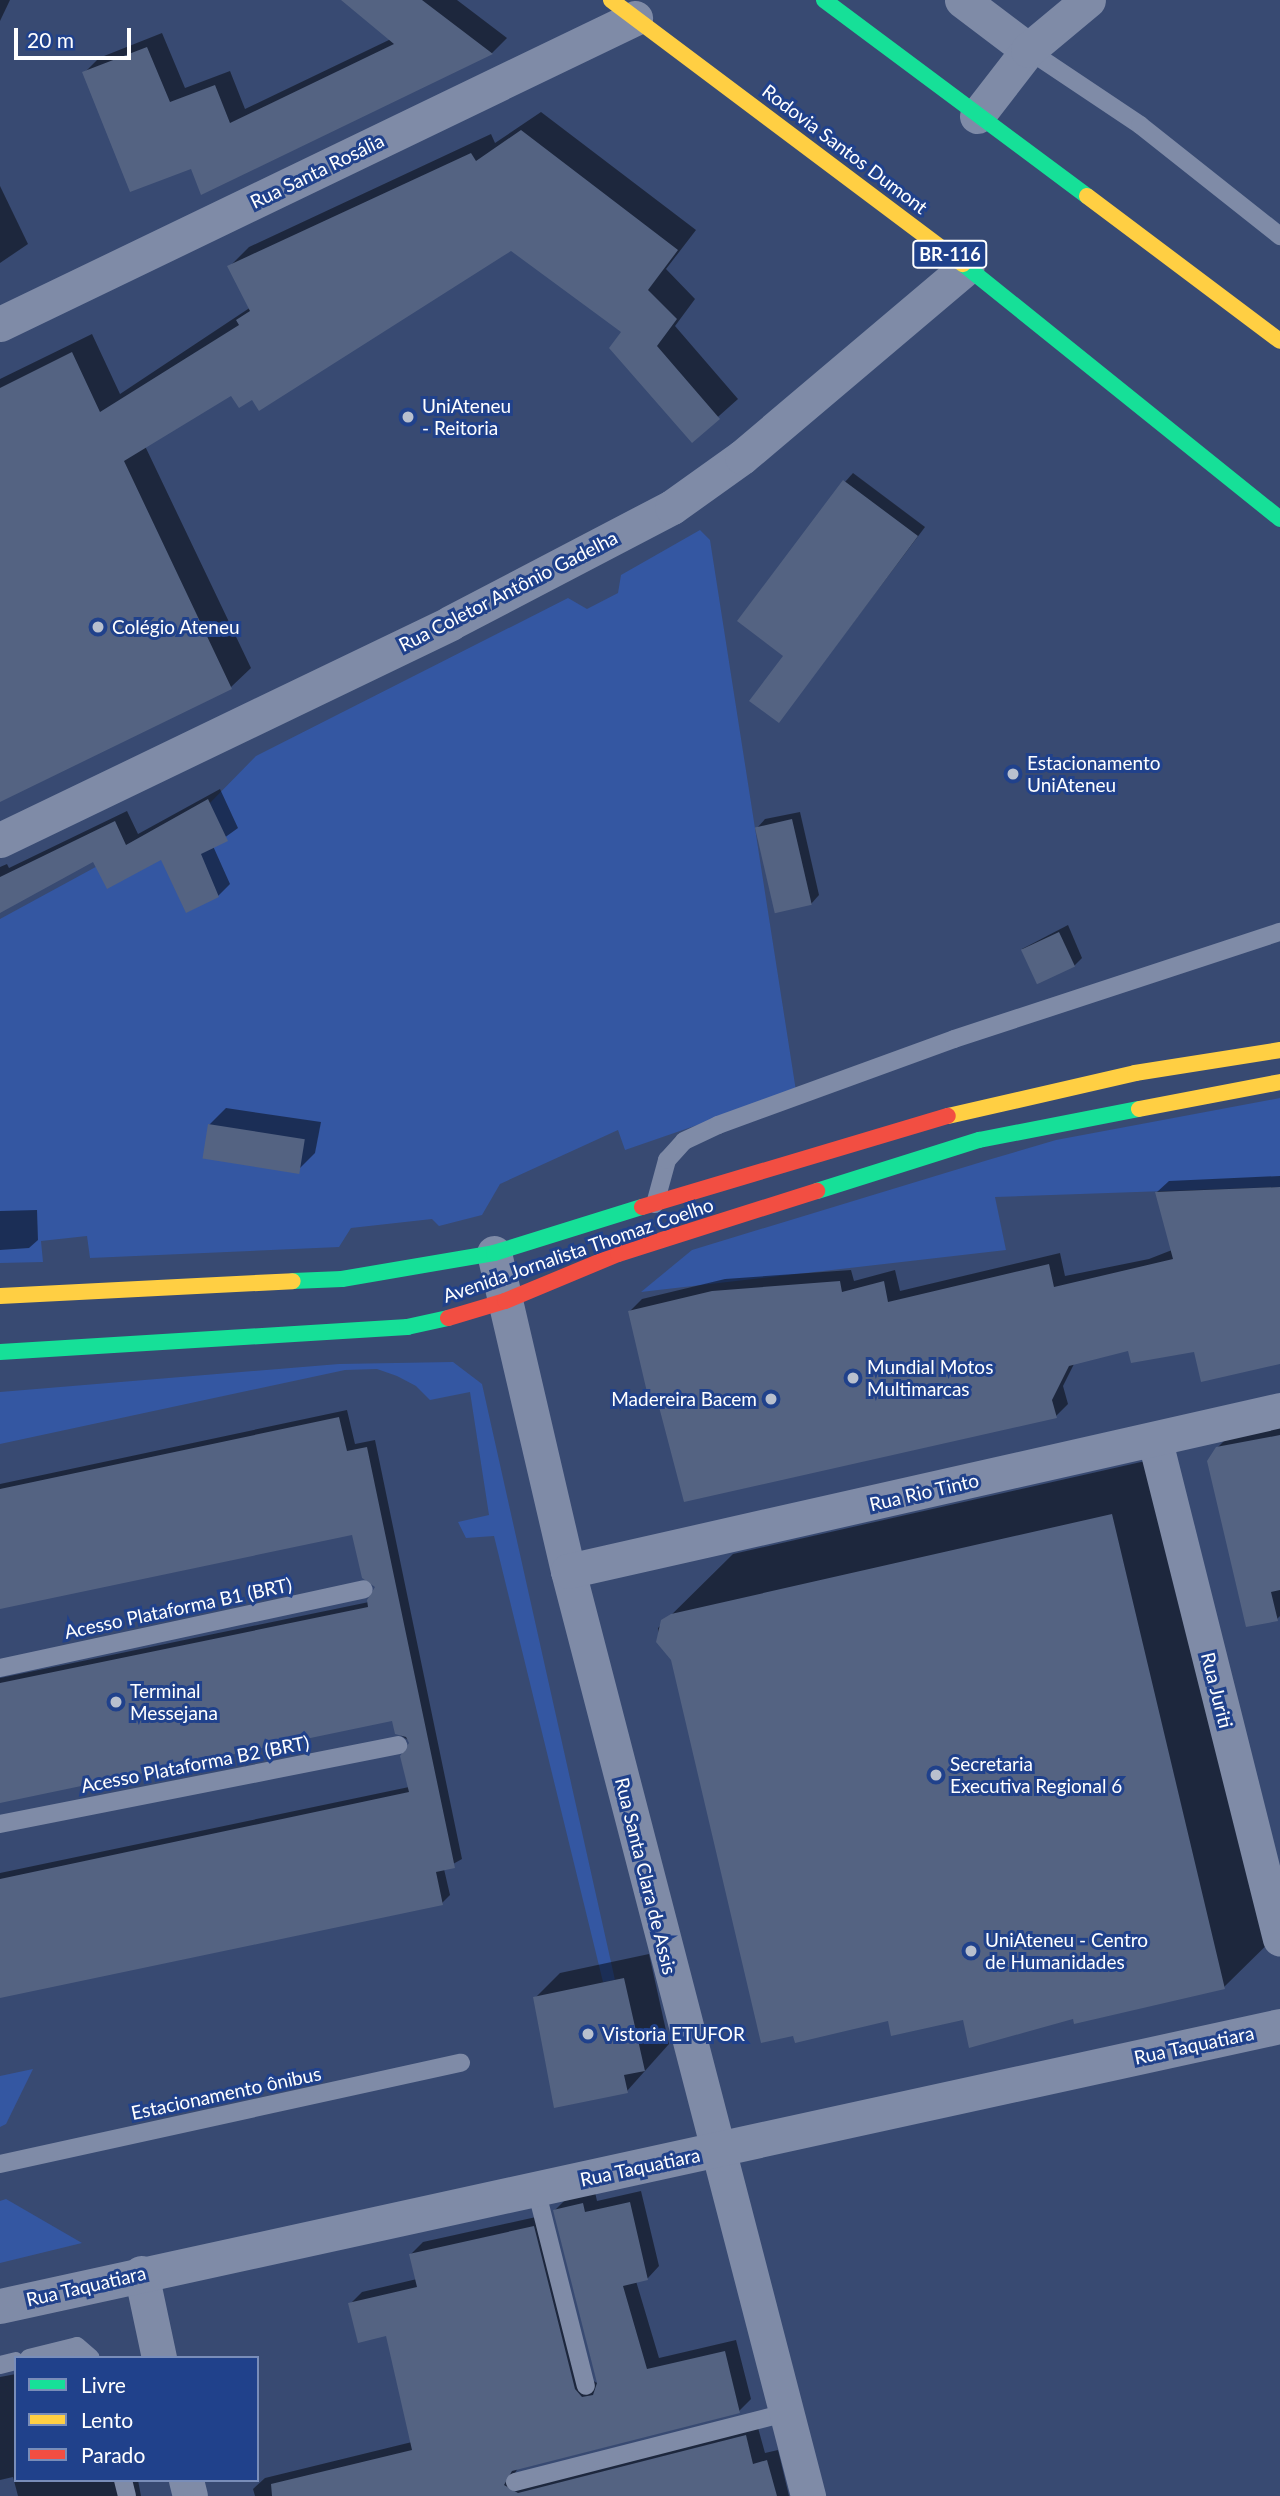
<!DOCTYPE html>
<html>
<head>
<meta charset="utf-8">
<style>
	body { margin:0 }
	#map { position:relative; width:1280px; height:2496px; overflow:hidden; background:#384a72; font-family:Lato,sans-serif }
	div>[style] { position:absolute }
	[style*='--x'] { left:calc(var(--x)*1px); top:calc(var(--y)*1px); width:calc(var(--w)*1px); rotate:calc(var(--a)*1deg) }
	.green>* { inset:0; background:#3457a2 }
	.shadow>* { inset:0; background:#0007 }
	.building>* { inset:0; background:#546382; transform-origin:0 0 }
	.lane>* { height:18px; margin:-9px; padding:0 9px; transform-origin:9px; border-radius:9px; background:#7f8ba7 }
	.street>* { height:35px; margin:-17.5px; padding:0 17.5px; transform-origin:17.5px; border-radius:17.5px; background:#7f8ba7 }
	.fast>* { height:16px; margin:-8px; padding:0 8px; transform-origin:8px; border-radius:8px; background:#16e098 }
	.slow>* { height:16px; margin:-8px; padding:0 8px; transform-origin:8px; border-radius:8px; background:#ffcf43 }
	.jam>* { height:16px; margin:-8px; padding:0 8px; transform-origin:8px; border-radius:8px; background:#f24e42 }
	.dots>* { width:19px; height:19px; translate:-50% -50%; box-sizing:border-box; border:4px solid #20418b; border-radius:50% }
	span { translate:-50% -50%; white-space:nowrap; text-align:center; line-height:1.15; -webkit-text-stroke:6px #20418b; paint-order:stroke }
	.shield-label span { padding:2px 5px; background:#20418b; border:2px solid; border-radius:5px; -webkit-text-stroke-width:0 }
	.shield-label { font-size:18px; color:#fff; font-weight:700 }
	.street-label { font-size:19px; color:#fff }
	.poi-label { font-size:19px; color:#fff }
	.left { translate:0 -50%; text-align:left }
	.right { translate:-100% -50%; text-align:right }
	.legend { position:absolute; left:14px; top:2356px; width:245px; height:126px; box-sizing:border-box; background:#20418b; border:2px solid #798db9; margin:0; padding:9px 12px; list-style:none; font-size:21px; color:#fff }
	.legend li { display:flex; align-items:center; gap:14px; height:35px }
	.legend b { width:35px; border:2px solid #798db9 }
	.scale { position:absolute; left:14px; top:28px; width:117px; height:32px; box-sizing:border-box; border:4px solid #fff; border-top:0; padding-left:9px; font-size:21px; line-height:24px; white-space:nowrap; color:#fff; -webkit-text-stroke:5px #20418b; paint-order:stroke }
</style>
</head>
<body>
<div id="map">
	<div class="green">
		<i style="clip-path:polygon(700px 530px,710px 540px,796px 1091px,625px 1150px,618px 1130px,500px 1184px,482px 1215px,439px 1226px,432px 1219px,351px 1228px,339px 1247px,90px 1258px,87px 1236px,41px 1241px,43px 1262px,0 1263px,0 919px,206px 807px,256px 756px,568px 598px,587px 609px,618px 593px,621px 575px)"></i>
		<i style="clip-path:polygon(1280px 1098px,1280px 1187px,995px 1197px,1006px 1250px,641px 1292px,692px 1250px,988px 1160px,1056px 1140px)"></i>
		<i style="clip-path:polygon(453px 1362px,482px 1384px,615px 1980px,603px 1982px,494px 1536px,466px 1538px,458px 1522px,489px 1515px,470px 1392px,430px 1400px,416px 1386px,397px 1376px,377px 1369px,345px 1370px,0 1444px,0 1392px,339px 1364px)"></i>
		<i style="clip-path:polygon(33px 2069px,6px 2124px,0 2127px,0 2076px)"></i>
		<i style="clip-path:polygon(6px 2199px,82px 2243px,0 2263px,0 2201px)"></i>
	</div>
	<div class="shadow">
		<i style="clip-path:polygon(0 0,10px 0,0 21px)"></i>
		<i style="clip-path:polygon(343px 0,457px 0,507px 38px,492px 53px,202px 192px,192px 167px,84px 73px,99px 58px,162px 33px,185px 88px,230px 71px,245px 109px,391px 39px)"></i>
		<i style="clip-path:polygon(541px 112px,696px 230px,666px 269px,695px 299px,675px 326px,738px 399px,692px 440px,623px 332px,512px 249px,231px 393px,145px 446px,251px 668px,231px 687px,0 800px,0 379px,92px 334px,120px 394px,251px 307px,230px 266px,249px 247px,491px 134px,495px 143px)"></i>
		<i style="clip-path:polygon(0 186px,28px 244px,0 263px)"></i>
		<i style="clip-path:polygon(853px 473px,925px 527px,779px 721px,786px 655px,845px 482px)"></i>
		<i style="clip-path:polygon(220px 789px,238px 828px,213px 846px,230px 884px,218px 896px,162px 858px,94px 860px,0 911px,0 867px,7px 864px,9px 868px,127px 811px,138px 834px)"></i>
		<i style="clip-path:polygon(800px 812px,819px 895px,811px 904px,757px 828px,765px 819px)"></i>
		<i style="clip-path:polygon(1068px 925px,1082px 958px,1074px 966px,1022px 949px)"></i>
		<i style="clip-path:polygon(226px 1108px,321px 1122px,315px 1153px,298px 1170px,209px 1125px)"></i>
		<i style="clip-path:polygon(1280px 1176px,1280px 1362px,1195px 1349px,1130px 1349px,1075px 1362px,1063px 1386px,1068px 1404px,1056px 1416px,660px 1401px,630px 1311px,642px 1299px,725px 1279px,851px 1270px,854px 1281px,895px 1270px,900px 1291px,1060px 1253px,1065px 1276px,1149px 1259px,1172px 1250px,1157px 1192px,1169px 1181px)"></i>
		<i style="clip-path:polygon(37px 1210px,38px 1240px,29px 1248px,0 1250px,0 1211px)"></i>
		<i style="clip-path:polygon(347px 1410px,355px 1444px,375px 1440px,462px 1859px,444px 1869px,450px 1895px,442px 1903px,0 1996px,0 1873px,409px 1787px,411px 1742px,397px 1733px,393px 1719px,0 1801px,0 1678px,369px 1602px,377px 1585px,354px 1533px,0 1608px,0 1484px)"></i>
		<i style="clip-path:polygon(1280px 1427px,1280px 1616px,1277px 1619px,1217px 1448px,1228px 1437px)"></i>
		<i style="clip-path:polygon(1172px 1455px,1280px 1932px,1224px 1987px,1074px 2016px,889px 2019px,673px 1659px,661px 1647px,658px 1628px,733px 1554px)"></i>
		<i style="clip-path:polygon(649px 1954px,669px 2044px,627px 2091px,535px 1998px,560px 1973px)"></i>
		<i style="clip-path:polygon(641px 2191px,659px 2266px,648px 2278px,636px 2281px,659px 2358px,736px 2340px,751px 2399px,739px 2411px,518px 2468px,515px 2473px,757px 2424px,765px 2453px,778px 2450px,789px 2496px,255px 2496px,253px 2489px,265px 2478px,412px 2442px,387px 2334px,350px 2304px,362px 2292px,417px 2279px,411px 2254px,423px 2242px,545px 2215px,586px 2377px,599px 2384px,555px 2210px,567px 2198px,595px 2192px,597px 2201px)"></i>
		<i style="clip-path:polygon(16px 2374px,16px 2480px,138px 2480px,141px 2496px,18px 2496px,13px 2477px,0 2480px,0 2377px)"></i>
	</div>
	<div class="building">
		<i style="clip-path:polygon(341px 0,422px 0,493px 54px,201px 195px,191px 169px,130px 192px,82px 72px,147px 47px,170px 102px,215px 85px,230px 123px,394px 44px)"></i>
		<i style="clip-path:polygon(521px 130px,678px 250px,648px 290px,677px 319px,657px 346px,720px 419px,692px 443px,609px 348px,621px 332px,511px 251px,259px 411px,252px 400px,239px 408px,231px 396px,124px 461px,232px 689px,0 802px,0 388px,72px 352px,100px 412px,239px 325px,236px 320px,250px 311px,227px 266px,471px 153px,476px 161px)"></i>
		<i style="clip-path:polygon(843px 480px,918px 536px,779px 723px,749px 701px,783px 656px,737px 621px)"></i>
		<i style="clip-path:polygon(208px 799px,228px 841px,201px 854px,219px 897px,186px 913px,161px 860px,107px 889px,93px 862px,0 913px,0 877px,115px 821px,126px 845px)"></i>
		<i style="left:792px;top:819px;width:88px;height:38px;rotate:77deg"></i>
		<i style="left:1059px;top:932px;width:38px;height:42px;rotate:65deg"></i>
		<i style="left:208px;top:1124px;width:98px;height:35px;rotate:9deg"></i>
		<i style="clip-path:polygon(1280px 1187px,1280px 1364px,1201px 1382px,1194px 1352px,1131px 1363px,1128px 1351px,1069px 1366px,1052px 1400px,1057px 1418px,684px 1502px,658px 1403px,650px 1405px,628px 1311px,712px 1291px,840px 1281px,842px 1292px,884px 1281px,888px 1302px,1049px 1264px,1054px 1287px,1173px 1259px,1155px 1192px)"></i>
		<i style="clip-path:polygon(339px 1417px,347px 1451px,367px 1447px,455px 1868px,436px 1872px,443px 1905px,0 1998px,0 1879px,409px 1792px,400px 1756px,409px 1743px,406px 1737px,395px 1734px,392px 1721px,0 1803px,0 1683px,368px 1607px,367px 1600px,375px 1587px,362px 1578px,352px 1535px,0 1609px,0 1489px)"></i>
		<i style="clip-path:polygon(1280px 1435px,1280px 1590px,1271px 1592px,1278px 1621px,1246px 1627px,1207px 1461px,1216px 1447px)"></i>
		<i style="clip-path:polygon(1112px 1514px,1225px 1989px,1074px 2024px,1073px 2019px,969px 2048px,963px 2020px,891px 2036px,888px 2021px,795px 2043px,793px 2036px,761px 2043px,671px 1660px,656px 1642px,661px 1620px,671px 1614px)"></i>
		<i style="clip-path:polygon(624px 1978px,645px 2071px,624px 2075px,628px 2093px,554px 2108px,533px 1997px)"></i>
		<i style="clip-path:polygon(630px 2202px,648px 2280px,623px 2286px,647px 2369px,725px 2351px,740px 2413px,512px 2471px,504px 2485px,518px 2493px,746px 2435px,753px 2464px,767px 2460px,777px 2496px,272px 2496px,271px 2484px,412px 2450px,386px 2336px,358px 2343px,348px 2303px,417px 2287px,409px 2254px,534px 2226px,575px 2389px,582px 2397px,593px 2395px,597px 2383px,553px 2210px,583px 2203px,585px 2212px)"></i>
	</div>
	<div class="lane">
		<i style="--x:1028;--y:50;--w:135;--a:33.8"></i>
		<i style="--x:1140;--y:125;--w:179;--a:38.4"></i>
		<i style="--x:655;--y:1204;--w:46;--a:-74.7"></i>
		<i style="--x:667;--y:1160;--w:25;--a:-48"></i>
		<i style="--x:684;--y:1141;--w:38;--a:-25"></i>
		<i style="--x:718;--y:1125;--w:251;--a:-20"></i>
		<i style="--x:954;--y:1039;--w:343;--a:-18.2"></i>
		<i style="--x:0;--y:1668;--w:372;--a:-12.2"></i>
		<i style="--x:0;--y:1824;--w:406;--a:-11.2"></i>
		<i style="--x:0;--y:2164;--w:472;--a:-12.4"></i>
		<i style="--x:536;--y:2189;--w:203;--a:75.8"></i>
		<i style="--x:29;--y:2358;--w:49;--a:-14"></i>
		<i style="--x:77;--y:2346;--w:18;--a:41"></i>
		<i style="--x:0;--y:2365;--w:16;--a:-14"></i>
		<i style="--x:123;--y:2480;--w:16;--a:76"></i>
		<i style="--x:515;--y:2482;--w:280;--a:-14.3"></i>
	</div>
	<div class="street">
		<i style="--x:962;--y:0;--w:83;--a:37.1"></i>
		<i style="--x:977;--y:116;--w:83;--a:-52.3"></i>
		<i style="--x:1028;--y:50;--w:78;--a:-39.8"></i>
		<i style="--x:0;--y:324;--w:705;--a:-25.73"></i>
		<i style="--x:0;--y:840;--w:500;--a:-25.7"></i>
		<i style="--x:450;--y:623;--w:250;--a:-27.6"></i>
		<i style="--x:672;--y:507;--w:86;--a:-35.5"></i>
		<i style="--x:742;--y:457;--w:294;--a:-40.2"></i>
		<i style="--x:494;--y:1253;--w:326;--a:76.9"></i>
		<i style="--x:568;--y:1571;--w:956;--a:75.45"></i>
		<i style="--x:1155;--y:1441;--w:513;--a:75.91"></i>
		<i style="--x:568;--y:1571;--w:730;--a:-12.74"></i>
		<i style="--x:141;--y:2273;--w:87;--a:78"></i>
		<i style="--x:0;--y:2306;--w:1310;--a:-12.34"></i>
		<i style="--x:186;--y:2480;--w:16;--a:76"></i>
	</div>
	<div class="fast">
		<i style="--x:824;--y:0;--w:328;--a:36.7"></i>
		<i style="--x:963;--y:264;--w:407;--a:38.8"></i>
		<i style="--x:817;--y:1191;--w:170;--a:-17.5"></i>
		<i style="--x:979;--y:1140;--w:163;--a:-11"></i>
		<i style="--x:293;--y:1281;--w:49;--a:-2.3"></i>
		<i style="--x:342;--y:1279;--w:154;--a:-9.7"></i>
		<i style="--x:494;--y:1253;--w:155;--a:-17.3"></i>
		<i style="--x:0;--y:1352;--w:408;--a:-3.5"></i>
		<i style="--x:407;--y:1327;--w:42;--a:-12.4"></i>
	</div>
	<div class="slow">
		<i style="--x:611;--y:0;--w:440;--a:36.9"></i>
		<i style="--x:1087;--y:196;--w:241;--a:36.9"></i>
		<i style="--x:1139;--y:1109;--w:144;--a:-10.8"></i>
		<i style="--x:948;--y:1116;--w:192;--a:-12.9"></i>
		<i style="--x:1135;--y:1073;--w:147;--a:-9"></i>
		<i style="--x:0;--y:1296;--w:293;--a:-2.9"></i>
	</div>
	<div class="jam">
		<i style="--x:642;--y:1207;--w:319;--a:-16.6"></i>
		<i style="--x:448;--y:1318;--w:59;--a:-16.6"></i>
		<i style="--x:505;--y:1301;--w:122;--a:-22.6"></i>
		<i style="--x:618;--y:1254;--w:209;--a:-17.6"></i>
	</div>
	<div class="dots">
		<i style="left:408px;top:417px;background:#b9c0ce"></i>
		<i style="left:98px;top:627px;background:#b9c0ce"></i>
		<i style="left:1013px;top:774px;background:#b9c0ce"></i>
		<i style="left:853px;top:1378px;background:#b9c0ce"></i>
		<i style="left:771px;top:1399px;background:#b9c0ce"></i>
		<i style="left:116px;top:1702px;background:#b9c0ce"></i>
		<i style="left:936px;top:1775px;background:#b9c0ce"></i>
		<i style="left:971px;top:1951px;background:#b9c0ce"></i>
		<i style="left:588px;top:2034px;background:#b9c0ce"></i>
	</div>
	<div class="shield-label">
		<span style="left:950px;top:254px">BR-116</span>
	</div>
	<div class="street-label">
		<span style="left:845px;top:149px;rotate:37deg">Rodovia Santos Dumont</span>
		<span style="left:317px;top:171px;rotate:-26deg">Rua Santa Rosália</span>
		<span style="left:508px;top:591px;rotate:-27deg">Rua Coletor Antônio Gadelha</span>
		<span style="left:578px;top:1250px;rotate:-19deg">Avenida Jornalista Thomaz Coelho</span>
		<span style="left:924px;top:1492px;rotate:-13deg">Rua Rio Tinto</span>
		<span style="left:178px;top:1608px;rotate:-12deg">Acesso Plataforma B1 (BRT)</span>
		<span style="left:1217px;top:1690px;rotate:76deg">Rua Juriti</span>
		<span style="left:195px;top:1764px;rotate:-11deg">Acesso Plataforma B2 (BRT)</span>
		<span style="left:646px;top:1876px;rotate:76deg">Rua Santa Clara de Assis</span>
		<span style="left:1194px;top:2045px;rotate:-12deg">Rua Taquatiara</span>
		<span style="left:226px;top:2093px;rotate:-12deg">Estacionamento ônibus</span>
		<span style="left:640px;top:2167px;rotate:-12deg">Rua Taquatiara</span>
		<span style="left:86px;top:2286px;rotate:-13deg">Rua Taquatiara</span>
	</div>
	<div class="poi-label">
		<span class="left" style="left:422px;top:417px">UniAteneu<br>- Reitoria</span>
		<span class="left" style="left:112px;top:627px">Colégio Ateneu</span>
		<span class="left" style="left:1027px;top:774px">Estacionamento<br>UniAteneu</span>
		<span class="left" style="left:867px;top:1378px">Mundial Motos<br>Multimarcas</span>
		<span class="right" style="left:757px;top:1399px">Madereira Bacem</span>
		<span class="left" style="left:130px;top:1702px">Terminal<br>Messejana</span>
		<span class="left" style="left:950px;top:1775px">Secretaria<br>Executiva Regional 6</span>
		<span class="left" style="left:985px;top:1951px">UniAteneu - Centro<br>de Humanidades</span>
		<span class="left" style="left:602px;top:2034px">Vistoria ETUFOR</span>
	</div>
	<ul class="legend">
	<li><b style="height:9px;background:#16e098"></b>Livre</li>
	<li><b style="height:9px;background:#ffcf43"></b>Lento</li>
	<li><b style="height:9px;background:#f24e42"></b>Parado</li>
	</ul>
	<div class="scale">20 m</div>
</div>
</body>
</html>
